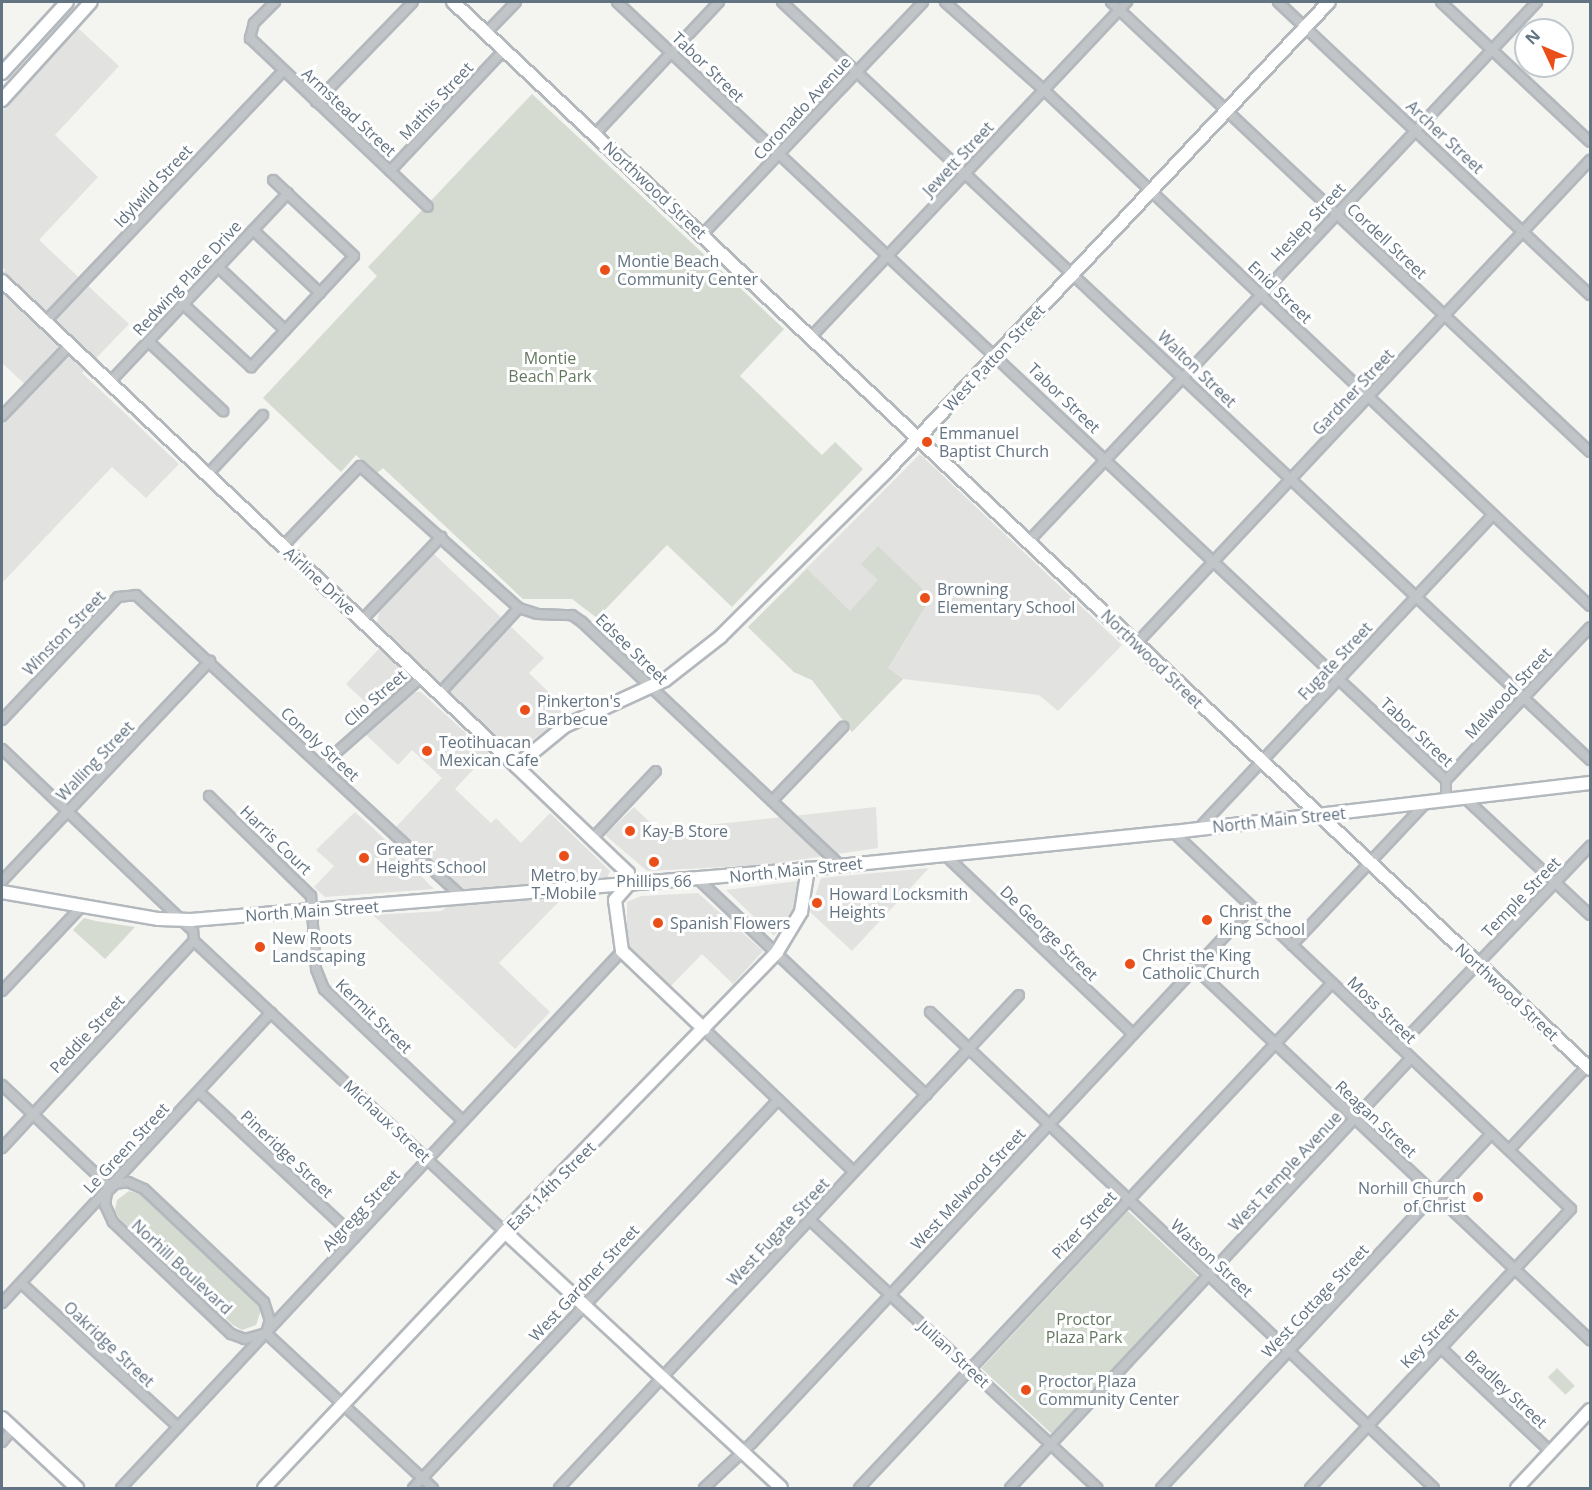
<!DOCTYPE html>
<html>
<head>
<meta charset="utf-8">
<style>
	body { margin:0 }
	#map { position:relative; width:1592px; height:1490px; overflow:hidden; background:#f4f4f0; font-family:"Open Sans",sans-serif }
	div>[style] { position:absolute }
	[style*='--x'] { left:calc(var(--x)*1px); top:calc(var(--y)*1px); width:calc(var(--w)*1px); rotate:calc(var(--a)*1deg) }
	.built>* { inset:0; background:#e2e3e1 }
	.green>* { inset:0; background:#d5dbd1; transform-origin:0 0 }
	.roads { filter:drop-shadow(2px 0 #b3b8bd) drop-shadow(-2px 0 #b3b8bd) drop-shadow(0 2px #b3b8bd) drop-shadow(0 -2px #b3b8bd) }
	.street>* { height:8px; margin:-4px; padding:0 4px; transform-origin:4px; border-radius:4px; background:#c1c5c8 }
	.secondary>* { height:12px; margin:-6px; padding:0 6px; transform-origin:6px; border-radius:6px; background:#fff }
	.dots>* { width:16px; height:16px; translate:-50% -50%; box-sizing:border-box; border:3px solid #fff; border-radius:50% }
	span { translate:-50% -50%; white-space:nowrap; text-align:center; line-height:1.15; -webkit-text-stroke:6px #fff; paint-order:stroke }
	.street-label { font-size:16px; color:#627382 }
	.poi-label { font-size:16px; color:#627382 }
	.left { translate:0 -50%; text-align:left }
	.right { translate:-100% -50%; text-align:right }
	.park-label { font-size:16px; color:#657961 }
	.frame { position:absolute; inset:0; border:3px solid #627382; pointer-events:none }
	.north { position:absolute; left:1514px; top:18px; width:60px; height:60px; box-sizing:border-box; background:#fff; border:2px solid #c0c7cd; border-radius:50%; rotate:314deg; font-size:16px; font-weight:700; line-height:24px; text-align:center; color:#627382 }
	.north::after { content:''; display:block; margin:auto; width:21px; height:27px; background:#ea4f1a; clip-path:polygon(50% 0,100% 100%,50% 72%,0 100%) }
</style>
</head>
<body>
<div id="map">
	<div class="built">
		<i style="clip-path:polygon(78px 28px,119px 66px,55px 135px,98px 177px,39px 240px,129px 324px,82px 373px,179px 464px,146px 498px,112px 467px,2px 583px,2px 419px,30px 389px,2px 363px,2px 274px,5px 270px,2px 267px,2px 99px,8px 105px)"></i>
		<i style="clip-path:polygon(920px 454px,1122px 645px,1058px 711px,1039px 695px,903px 679px,852px 732px,812px 680px,794px 672px,748px 627px)"></i>
		<i style="clip-path:polygon(433px 553px,544px 658px,529px 673px,570px 713px,520px 749px,501px 740px,455px 789px,491px 823px,496px 818px,521px 843px,550px 813px,610px 871px,607px 878px,580px 880px,499px 963px,550px 1012px,515px 1049px,373px 915px,442px 911px,460px 891px,394px 829px,442px 778px,412px 750px,398px 765px,363px 732px,416px 692px,421px 692px,468px 735px,481px 722px,424px 668px,375px 711px,346px 684px,390px 637px,377px 623px,379px 612px)"></i>
		<i style="clip-path:polygon(634px 807px,664px 836px,675px 824px,682px 831px,691px 823px,697px 832px,708px 825px,876px 807px,878px 848px,763px 865px,647px 871px,605px 835px)"></i>
		<i style="clip-path:polygon(355px 812px,375px 830px,434px 889px,325px 897px,314px 887px,334px 866px,316px 850px)"></i>
		<i style="clip-path:polygon(929px 868px,852px 951px,810px 912px,821px 878px)"></i>
		<i style="clip-path:polygon(798px 881px,794px 907px,774px 936px,726px 890px)"></i>
		<i style="clip-path:polygon(698px 893px,763px 951px,733px 984px,702px 954px,669px 988px,627px 947px,627px 902px,641px 896px)"></i>
	</div>
	<div class="green">
		<i style="clip-path:polygon(532px 94px,784px 329px,740px 376px,822px 455px,835px 442px,863px 469px,732px 607px,667px 545px,597px 618px,572px 599px,523px 599px,383px 468px,376px 474px,356px 455px,341px 472px,263px 398px,377px 276px,368px 267px)"></i>
		<i style="clip-path:polygon(878px 546px,931px 597px,888px 668px,903px 679px,852px 732px,812px 680px,794px 672px,748px 627px,807px 569px,850px 611px,878px 580px,861px 564px)"></i>
		<i style="clip-path:polygon(84px 918px,96px 921px,135px 927px,105px 959px,73px 930px)"></i>
		<i style="clip-path:polygon(129px 1191px,143px 1195px,256px 1301px,261px 1310px,256px 1325px,242px 1330px,233px 1325px,120px 1219px,115px 1210px,117px 1200px)"></i>
		<i style="left:1128px;top:1211px;width:96px;height:215px;rotate:43deg"></i>
		<i style="left:1557px;top:1368px;width:25px;height:13px;rotate:45deg"></i>
	</div>
	<div class="roads">
		<div class="street">
			<i style="--x:275;--y:2;--w:30;--a:135"></i>
			<i style="--x:254;--y:23;--w:16;--a:105"></i>
			<i style="--x:250;--y:38;--w:245;--a:43.5"></i>
			<i style="--x:617;--y:2;--w:1137;--a:43.18"></i>
			<i style="--x:1446;--y:780;--w:21;--a:90"></i>
			<i style="--x:782;--y:2;--w:1108;--a:43.17"></i>
			<i style="--x:945;--y:2;--w:132;--a:41.6"></i>
			<i style="--x:1044;--y:90;--w:751;--a:43.38"></i>
			<i style="--x:1111;--y:2;--w:657;--a:43.21"></i>
			<i style="--x:1278;--y:2;--w:428;--a:43.2"></i>
			<i style="--x:1441;--y:2;--w:204;--a:43.2"></i>
			<i style="--x:486;--y:33;--w:43;--a:-45.9"></i>
			<i style="--x:316;--y:102;--w:139;--a:-45.9"></i>
			<i style="--x:595;--y:134;--w:181;--a:-46.8"></i>
			<i style="--x:390;--y:171;--w:166;--a:-46.7"></i>
			<i style="--x:253;--y:230;--w:92;--a:43.2"></i>
			<i style="--x:702;--y:235;--w:321;--a:-46.5"></i>
			<i style="--x:218;--y:267;--w:92;--a:43.2"></i>
			<i style="--x:183;--y:304;--w:93;--a:42.8"></i>
			<i style="--x:251;--y:367;--w:151;--a:-47.1"></i>
			<i style="--x:354;--y:256;--w:111;--a:-136.8"></i>
			<i style="--x:45;--y:322;--w:346;--a:-46.5"></i>
			<i style="--x:811;--y:337;--w:461;--a:-46.7"></i>
			<i style="--x:148;--y:341;--w:103;--a:43"></i>
			<i style="--x:109;--y:383;--w:261;--a:-46.7"></i>
			<i style="--x:2;--y:416;--w:98;--a:-46.2"></i>
			<i style="--x:207;--y:475;--w:82;--a:-47"></i>
			<i style="--x:1028;--y:542;--w:742;--a:-46.69"></i>
			<i style="--x:283;--y:546;--w:111;--a:-46.1"></i>
			<i style="--x:360;--y:466;--w:213;--a:41.8"></i>
			<i style="--x:519;--y:608;--w:19;--a:18"></i>
			<i style="--x:537;--y:614;--w:35;--a:2"></i>
			<i style="--x:572;--y:615;--w:12;--a:35"></i>
			<i style="--x:582;--y:622;--w:354;--a:43.3"></i>
			<i style="--x:362;--y:620;--w:115;--a:-46.4"></i>
			<i style="--x:1136;--y:644;--w:664;--a:-46.83"></i>
			<i style="--x:440;--y:693;--w:116;--a:-47.1"></i>
			<i style="--x:2;--y:720;--w:169;--a:-46.7"></i>
			<i style="--x:118;--y:597;--w:18;--a:-6"></i>
			<i style="--x:136;--y:595;--w:447;--a:42.8"></i>
			<i style="--x:2;--y:749;--w:264;--a:43.6"></i>
			<i style="--x:193;--y:931;--w:10;--a:84"></i>
			<i style="--x:194;--y:941;--w:426;--a:43.1"></i>
			<i style="--x:321;--y:766;--w:135;--a:-41.4"></i>
			<i style="--x:1446;--y:780;--w:210;--a:-46.7"></i>
			<i style="--x:209;--y:796;--w:143;--a:44.4"></i>
			<i style="--x:311;--y:896;--w:73;--a:86.1"></i>
			<i style="--x:316;--y:969;--w:22;--a:68"></i>
			<i style="--x:324;--y:989;--w:190;--a:43.5"></i>
			<i style="--x:1465;--y:798;--w:171;--a:43.1"></i>
			<i style="--x:772;--y:801;--w:103;--a:-46.2"></i>
			<i style="--x:1199;--y:828;--w:429;--a:-46.8"></i>
			<i style="--x:1173;--y:832;--w:548;--a:43.45"></i>
			<i style="--x:1571;--y:1209;--w:382;--a:133.1"></i>
			<i style="--x:592;--y:839;--w:93;--a:-46.7"></i>
			<i style="--x:944;--y:854;--w:261;--a:43.6"></i>
			<i style="--x:699;--y:880;--w:313;--a:43.4"></i>
			<i style="--x:2;--y:881;--w:303;--a:-46.6"></i>
			<i style="--x:1292;--y:945;--w:194;--a:-46.7"></i>
			<i style="--x:1195;--y:968;--w:543;--a:43.28"></i>
			<i style="--x:2;--y:991;--w:117;--a:-46.7"></i>
			<i style="--x:930;--y:1012;--w:693;--a:43.36"></i>
			<i style="--x:704;--y:1029;--w:207;--a:43.6"></i>
			<i style="--x:1399;--y:1046;--w:277;--a:-46.3"></i>
			<i style="--x:2;--y:1085;--w:149;--a:43.4"></i>
			<i style="--x:199;--y:1092;--w:213;--a:42.9"></i>
			<i style="--x:2;--y:1148;--w:282;--a:-47.2"></i>
			<i style="--x:1509;--y:1150;--w:119;--a:-47"></i>
			<i style="--x:128;--y:1182;--w:17;--a:24"></i>
			<i style="--x:144;--y:1189;--w:165;--a:43.3"></i>
			<i style="--x:264;--y:1302;--w:19;--a:72"></i>
			<i style="--x:270;--y:1320;--w:14;--a:107"></i>
			<i style="--x:266;--y:1333;--w:22;--a:164"></i>
			<i style="--x:245;--y:1339;--w:15;--a:-160"></i>
			<i style="--x:231;--y:1334;--w:163;--a:-136.5"></i>
			<i style="--x:113;--y:1222;--w:19;--a:-115"></i>
			<i style="--x:105;--y:1205;--w:13;--a:-81"></i>
			<i style="--x:107;--y:1192;--w:11;--a:-45"></i>
			<i style="--x:115;--y:1184;--w:13;--a:-9"></i>
			<i style="--x:810;--y:1220;--w:393;--a:43"></i>
			<i style="--x:21;--y:1283;--w:213;--a:42.5"></i>
			<i style="--x:2;--y:1303;--w:396;--a:-47.2"></i>
			<i style="--x:266;--y:1333;--w:228;--a:42.9"></i>
			<i style="--x:1441;--y:1348;--w:151;--a:43.4"></i>
			<i style="--x:2;--y:1442;--w:17;--a:-50"></i>
			<i style="--x:121;--y:1488;--w:734;--a:-46.99"></i>
			<i style="--x:413;--y:1488;--w:533;--a:-46.75"></i>
			<i style="--x:559;--y:1488;--w:674;--a:-46.98"></i>
			<i style="--x:704;--y:1488;--w:66;--a:-43.2"></i>
			<i style="--x:752;--y:1443;--w:733;--a:-46.99"></i>
			<i style="--x:859;--y:1488;--w:692;--a:-46.87"></i>
			<i style="--x:1010;--y:1488;--w:588;--a:-47"></i>
			<i style="--x:1161;--y:1488;--w:484;--a:-47"></i>
		</div>
		<div class="secondary">
			<i style="--x:453;--y:2;--w:1559;--a:43.18"></i>
			<i style="--x:2;--y:73;--w:96;--a:-47.5"></i>
			<i style="--x:2;--y:100;--w:132;--a:-47.8"></i>
			<i style="--x:2;--y:281;--w:707;--a:43.34"></i>
			<i style="--x:516;--y:766;--w:155;--a:43.7"></i>
			<i style="--x:628;--y:873;--w:12;--a:90"></i>
			<i style="--x:516;--y:766;--w:63;--a:-39.2"></i>
			<i style="--x:565;--y:726;--w:110;--a:-24.7"></i>
			<i style="--x:665;--y:680;--w:70;--a:-38"></i>
			<i style="--x:720;--y:637;--w:235;--a:-44.8"></i>
			<i style="--x:887;--y:471;--w:644;--a:-46.7"></i>
			<i style="--x:628;--y:885;--w:20;--a:131"></i>
			<i style="--x:615;--y:900;--w:51;--a:82.2"></i>
			<i style="--x:622;--y:951;--w:113;--a:43.6"></i>
			<i style="--x:2;--y:892;--w:159;--a:9.8"></i>
			<i style="--x:159;--y:919;--w:32;--a:2"></i>
			<i style="--x:191;--y:920;--w:619;--a:-4.73"></i>
			<i style="--x:808;--y:869;--w:367;--a:-5.8"></i>
			<i style="--x:1173;--y:832;--w:420;--a:-6.7"></i>
			<i style="--x:505;--y:1232;--w:376;--a:42.8"></i>
			<i style="--x:2;--y:1418;--w:103;--a:43"></i>
			<i style="--x:264;--y:1488;--w:352;--a:-46.7"></i>
			<i style="--x:505;--y:1232;--w:390;--a:-45.8"></i>
			<i style="--x:777;--y:952;--w:47;--a:-59"></i>
			<i style="--x:801;--y:912;--w:44;--a:-80.8"></i>
			<i style="--x:1517;--y:1488;--w:107;--a:-46.9"></i>
		</div>
	</div>
	<div class="dots">
		<i style="left:605px;top:270px;background:#ea4f1a"></i>
		<i style="left:927px;top:442px;background:#ea4f1a"></i>
		<i style="left:925px;top:598px;background:#ea4f1a"></i>
		<i style="left:525px;top:710px;background:#ea4f1a"></i>
		<i style="left:427px;top:751px;background:#ea4f1a"></i>
		<i style="left:630px;top:831px;background:#ea4f1a"></i>
		<i style="left:564px;top:856px;background:#ea4f1a"></i>
		<i style="left:364px;top:858px;background:#ea4f1a"></i>
		<i style="left:654px;top:862px;background:#ea4f1a"></i>
		<i style="left:817px;top:903px;background:#ea4f1a"></i>
		<i style="left:1207px;top:920px;background:#ea4f1a"></i>
		<i style="left:658px;top:923px;background:#ea4f1a"></i>
		<i style="left:260px;top:947px;background:#ea4f1a"></i>
		<i style="left:1130px;top:964px;background:#ea4f1a"></i>
		<i style="left:1478px;top:1197px;background:#ea4f1a"></i>
		<i style="left:1026px;top:1390px;background:#ea4f1a"></i>
	</div>
	<div class="street-label">
		<span style="left:708px;top:67px;rotate:44deg">Tabor Street</span>
		<span style="left:436px;top:101px;rotate:-47deg">Mathis Street</span>
		<span style="left:802px;top:108px;rotate:-47deg">Coronado Avenue</span>
		<span style="left:349px;top:112px;rotate:43deg">Armstead Street</span>
		<span style="left:1445px;top:137px;rotate:43deg">Archer Street</span>
		<span style="left:958px;top:159px;rotate:-47deg">Jewett Street</span>
		<span style="left:153px;top:186px;rotate:-47deg">Idylwild Street</span>
		<span style="left:655px;top:190px;rotate:43deg">Northwood Street</span>
		<span style="left:1308px;top:222px;rotate:-47deg">Heslep Street</span>
		<span style="left:1387px;top:241px;rotate:43deg">Cordell Street</span>
		<span style="left:187px;top:278px;rotate:-47deg">Redwing Place Drive</span>
		<span style="left:1280px;top:292px;rotate:44deg">Enid Street</span>
		<span style="left:994px;top:358px;rotate:-47deg">West Patton Street</span>
		<span style="left:1197px;top:369px;rotate:44deg">Walton Street</span>
		<span style="left:1353px;top:392px;rotate:-47deg">Gardner Street</span>
		<span style="left:1064px;top:398px;rotate:44deg">Tabor Street</span>
		<span style="left:320px;top:581px;rotate:43deg">Airline Drive</span>
		<span style="left:64px;top:633px;rotate:-46deg">Winston Street</span>
		<span style="left:632px;top:649px;rotate:44deg">Edsee Street</span>
		<span style="left:1152px;top:659px;rotate:44deg">Northwood Street</span>
		<span style="left:1335px;top:661px;rotate:-47deg">Fugate Street</span>
		<span style="left:1508px;top:693px;rotate:-47deg">Melwood Street</span>
		<span style="left:375px;top:698px;rotate:-41deg">Clio Street</span>
		<span style="left:1417px;top:732px;rotate:43deg">Tabor Street</span>
		<span style="left:320px;top:744px;rotate:43deg">Conoly Street</span>
		<span style="left:95px;top:761px;rotate:-46deg">Walling Street</span>
		<span style="left:1279px;top:820px;rotate:-6deg">North Main Street</span>
		<span style="left:276px;top:840px;rotate:44deg">Harris Court</span>
		<span style="left:796px;top:870px;rotate:-6deg">North Main Street</span>
		<span style="left:1521px;top:897px;rotate:-46deg">Temple Street</span>
		<span style="left:312px;top:911px;rotate:-4deg">North Main Street</span>
		<span style="left:1049px;top:933px;rotate:44deg">De George Street</span>
		<span style="left:1507px;top:992px;rotate:43deg">Northwood Street</span>
		<span style="left:1382px;top:1010px;rotate:44deg">Moss Street</span>
		<span style="left:374px;top:1016px;rotate:44deg">Kermit Street</span>
		<span style="left:87px;top:1034px;rotate:-47deg">Peddie Street</span>
		<span style="left:1376px;top:1119px;rotate:43deg">Reagan Street</span>
		<span style="left:387px;top:1121px;rotate:43deg">Michaux Street</span>
		<span style="left:126px;top:1148px;rotate:-47deg">Le Green Street</span>
		<span style="left:287px;top:1154px;rotate:43deg">Pineridge Street</span>
		<span style="left:1285px;top:1171px;rotate:-47deg">West Temple Avenue</span>
		<span style="left:551px;top:1186px;rotate:-45deg">East 14th Street</span>
		<span style="left:968px;top:1189px;rotate:-47deg">West Melwood Street</span>
		<span style="left:361px;top:1210px;rotate:-47deg">Algregg Street</span>
		<span style="left:1084px;top:1225px;rotate:-47deg">Pizer Street</span>
		<span style="left:778px;top:1232px;rotate:-47deg">West Fugate Street</span>
		<span style="left:1212px;top:1258px;rotate:43deg">Watson Street</span>
		<span style="left:182px;top:1267px;rotate:43deg">Norhill Boulevard</span>
		<span style="left:584px;top:1283px;rotate:-47deg">West Gardner Street</span>
		<span style="left:1315px;top:1301px;rotate:-47deg">West Cottage Street</span>
		<span style="left:1429px;top:1338px;rotate:-47deg">Key Street</span>
		<span style="left:109px;top:1344px;rotate:43deg">Oakridge Street</span>
		<span style="left:954px;top:1354px;rotate:43deg">Julian Street</span>
		<span style="left:1506px;top:1389px;rotate:43deg">Bradley Street</span>
	</div>
	<div class="poi-label">
		<span class="left" style="left:617px;top:270px">Montie Beach<br>Community Center</span>
		<span class="left" style="left:939px;top:442px">Emmanuel<br>Baptist Church</span>
		<span class="left" style="left:937px;top:598px">Browning<br>Elementary School</span>
		<span class="left" style="left:537px;top:710px">Pinkerton's<br>Barbecue</span>
		<span class="left" style="left:439px;top:751px">Teotihuacan<br>Mexican Cafe</span>
		<span class="left" style="left:642px;top:831px">Kay-B Store</span>
		<span class="left" style="left:376px;top:858px">Greater<br>Heights School</span>
		<span style="left:564px;top:884px">Metro by<br>T-Mobile</span>
		<span style="left:654px;top:881px">Phillips 66</span>
		<span class="left" style="left:829px;top:903px">Howard Locksmith<br>Heights</span>
		<span class="left" style="left:1219px;top:920px">Christ the<br>King School</span>
		<span class="left" style="left:670px;top:923px">Spanish Flowers</span>
		<span class="left" style="left:272px;top:947px">New Roots<br>Landscaping</span>
		<span class="left" style="left:1142px;top:964px">Christ the King<br>Catholic Church</span>
		<span class="right" style="left:1466px;top:1197px">Norhill Church<br>of Christ</span>
		<span class="left" style="left:1038px;top:1390px">Proctor Plaza<br>Community Center</span>
	</div>
	<div class="park-label">
		<span style="left:550px;top:367px">Montie<br>Beach Park</span>
		<span style="left:1084px;top:1328px">Proctor<br>Plaza Park</span>
	</div>
	<div class="frame"></div>
	<div class="north">N</div>
</div>
</body>
</html>
